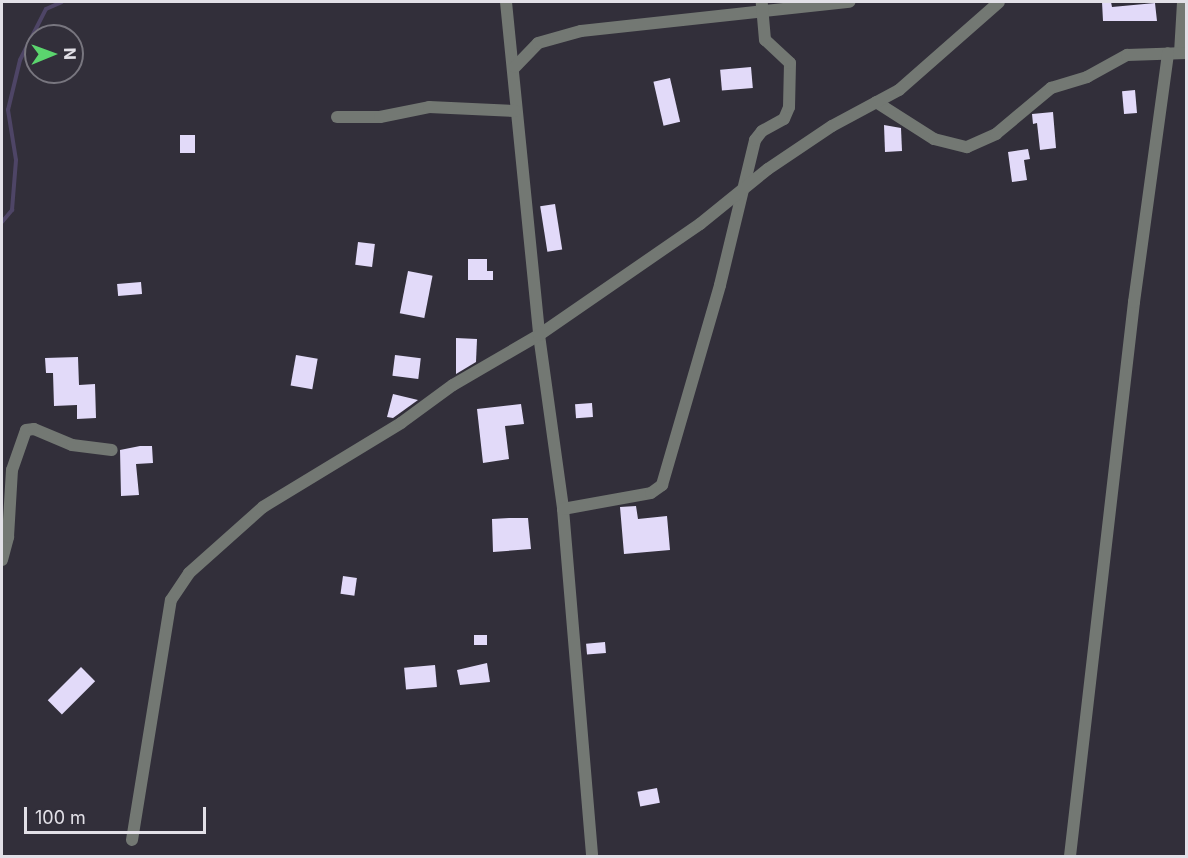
<!DOCTYPE html>
<html>
<head>
<meta charset="utf-8">
<style>
	body { margin:0 }
	#map { position:relative; width:1188px; height:858px; overflow:hidden; background:#322f3a; font-family:Inter,sans-serif }
	div>[style] { position:absolute }
	[style*='--x'] { left:calc(var(--x)*1px); top:calc(var(--y)*1px); width:calc(var(--w)*1px); rotate:calc(var(--a)*1deg) }
	.stream>* { height:4px; margin:-2px; padding:0 2px; transform-origin:2px; border-radius:2px; background:#4e4566 }
	.building>* { inset:0; background:#e2daf9; transform-origin:0 0 }
	.street>* { height:12px; margin:-6px; padding:0 6px; transform-origin:6px; border-radius:6px; background:#737873 }
	span { translate:-50% -50%; white-space:nowrap; text-align:center; line-height:1.15; -webkit-text-stroke:6px #322f3a; paint-order:stroke }
	.frame { position:absolute; inset:0; border:3px solid #e2e0e7; pointer-events:none }
	.north { position:absolute; left:24px; top:24px; width:60px; height:60px; box-sizing:border-box; background:#322f3a; border:2px solid #78767f; border-radius:50%; rotate:89deg; font-size:16px; font-weight:700; line-height:24px; text-align:center; color:#e2e0e7 }
	.north::after { content:''; display:block; margin:auto; width:21px; height:27px; background:#5bd56e; clip-path:polygon(50% 0,100% 100%,50% 72%,0 100%) }
	.scale { position:absolute; left:24px; top:807px; width:182px; height:27px; box-sizing:border-box; border:3px solid #e2e0e7; border-top:0; padding-left:8px; font-size:18px; line-height:21px; white-space:nowrap; color:#e2e0e7; -webkit-text-stroke:4px #322f3a; paint-order:stroke }
</style>
</head>
<body>
<div id="map">
	<div class="stream">
		<i style="--x:2;--y:222;--w:16;--a:-50"></i>
		<i style="--x:12;--y:210;--w:50;--a:-85.4"></i>
		<i style="--x:16;--y:160;--w:51;--a:-99.1"></i>
		<i style="--x:8;--y:110;--w:51;--a:-76.5"></i>
		<i style="--x:20;--y:60;--w:57;--a:-63"></i>
		<i style="--x:46;--y:9;--w:17;--a:-24"></i>
	</div>
	<div class="building">
		<i style="clip-path:polygon(1102px 2px,1111px 2px,1112px 7px,1155px 3px,1157px 21px,1103px 21px)"></i>
		<i style="left:751px;top:67px;width:21px;height:31px;rotate:85deg"></i>
		<i style="left:670px;top:78px;width:45px;height:17px;rotate:77deg"></i>
		<i style="left:1135px;top:90px;width:23px;height:13px;rotate:85deg"></i>
		<i style="clip-path:polygon(1053px 112px,1056px 148px,1040px 150px,1037px 123px,1033px 124px,1032px 114px)"></i>
		<i style="clip-path:polygon(884px 125px,901px 128px,902px 151px,885px 152px)"></i>
		<i style="left:180px;top:135px;width:15px;height:18px"></i>
		<i style="clip-path:polygon(1028px 149px,1030px 159px,1024px 160px,1027px 180px,1012px 182px,1008px 152px)"></i>
		<i style="left:555px;top:204px;width:46px;height:15px;rotate:81deg"></i>
		<i style="left:358px;top:242px;width:17px;height:23px;rotate:7deg"></i>
		<i style="clip-path:polygon(468px 259px,487px 259px,487px 271px,493px 271px,493px 280px,468px 280px)"></i>
		<i style="left:408px;top:271px;width:25px;height:43px;rotate:11deg"></i>
		<i style="left:141px;top:282px;width:12px;height:24px;rotate:85deg"></i>
		<i style="clip-path:polygon(456px 338px,477px 339px,476px 362px,456px 374px)"></i>
		<i style="left:296px;top:355px;width:22px;height:31px;rotate:10deg"></i>
		<i style="left:395px;top:355px;width:26px;height:21px;rotate:7deg"></i>
		<i style="clip-path:polygon(78px 357px,79px 385px,95px 384px,96px 418px,77px 419px,77px 405px,54px 406px,53px 373px,46px 373px,45px 358px)"></i>
		<i style="clip-path:polygon(393px 394px,418px 400px,393px 418px,387px 417px)"></i>
		<i style="left:592px;top:403px;width:14px;height:17px;rotate:86deg"></i>
		<i style="clip-path:polygon(521px 404px,524px 424px,505px 426px,509px 459px,483px 463px,477px 409px)"></i>
		<i style="clip-path:polygon(140px 446px,152px 446px,153px 463px,136px 464px,139px 495px,121px 496px,120px 450px)"></i>
		<i style="clip-path:polygon(636px 506px,638px 519px,667px 516px,670px 550px,624px 554px,620px 507px)"></i>
		<i style="clip-path:polygon(509px 518px,528px 518px,531px 549px,493px 552px,492px 519px)"></i>
		<i style="left:343px;top:576px;width:14px;height:18px;rotate:8deg"></i>
		<i style="left:474px;top:635px;width:13px;height:10px"></i>
		<i style="left:605px;top:642px;width:11px;height:19px;rotate:85deg"></i>
		<i style="clip-path:polygon(487px 663px,490px 682px,460px 685px,457px 670px)"></i>
		<i style="left:435px;top:665px;width:22px;height:31px;rotate:85deg"></i>
		<i style="left:81px;top:667px;width:20px;height:47px;rotate:45deg"></i>
		<i style="left:657px;top:788px;width:15px;height:20px;rotate:79deg"></i>
	</div>
	<div class="street">
		<i style="--x:506;--y:2;--w:335;--a:84.3"></i>
		<i style="--x:539;--y:335;--w:176;--a:82.1"></i>
		<i style="--x:563;--y:509;--w:348;--a:85.2"></i>
		<i style="--x:1180;--y:53;--w:51;--a:-86.6"></i>
		<i style="--x:515;--y:67;--w:33;--a:-46"></i>
		<i style="--x:538;--y:43;--w:45;--a:-15.6"></i>
		<i style="--x:581;--y:31;--w:270;--a:-6.2"></i>
		<i style="--x:876;--y:102;--w:69;--a:32.5"></i>
		<i style="--x:934;--y:139;--w:34;--a:14"></i>
		<i style="--x:967;--y:147;--w:32;--a:-24"></i>
		<i style="--x:996;--y:134;--w:72;--a:-39.9"></i>
		<i style="--x:1051;--y:88;--w:38;--a:-17"></i>
		<i style="--x:1087;--y:77;--w:46;--a:-28.8"></i>
		<i style="--x:1127;--y:55;--w:59;--a:-1.9"></i>
		<i style="--x:337;--y:117;--w:43;--a:0"></i>
		<i style="--x:380;--y:117;--w:50;--a:-11.5"></i>
		<i style="--x:429;--y:107;--w:86;--a:2.7"></i>
		<i style="--x:563;--y:509;--w:89;--a:-10.3"></i>
		<i style="--x:651;--y:493;--w:14;--a:-36"></i>
		<i style="--x:662;--y:485;--w:208;--a:-73.8"></i>
		<i style="--x:720;--y:285;--w:149;--a:-76.4"></i>
		<i style="--x:755;--y:140;--w:11;--a:-52"></i>
		<i style="--x:762;--y:131;--w:25;--a:-29"></i>
		<i style="--x:784;--y:119;--w:13;--a:-67"></i>
		<i style="--x:789;--y:107;--w:44;--a:-88.7"></i>
		<i style="--x:790;--y:63;--w:34;--a:-137"></i>
		<i style="--x:765;--y:40;--w:38;--a:-95"></i>
		<i style="--x:2;--y:560;--w:24;--a:-75"></i>
		<i style="--x:8;--y:537;--w:67;--a:-86.6"></i>
		<i style="--x:12;--y:470;--w:42;--a:-70.7"></i>
		<i style="--x:26;--y:430;--w:8;--a:-7"></i>
		<i style="--x:34;--y:429;--w:41;--a:22.8"></i>
		<i style="--x:72;--y:445;--w:40;--a:7.1"></i>
		<i style="--x:132;--y:840;--w:243;--a:-80.8"></i>
		<i style="--x:171;--y:600;--w:32;--a:-56"></i>
		<i style="--x:189;--y:573;--w:99;--a:-41.7"></i>
		<i style="--x:263;--y:507;--w:162;--a:-31.3"></i>
		<i style="--x:401;--y:423;--w:64;--a:-36.2"></i>
		<i style="--x:453;--y:385;--w:99;--a:-30.2"></i>
		<i style="--x:539;--y:335;--w:196;--a:-34.6"></i>
		<i style="--x:700;--y:224;--w:87;--a:-39"></i>
		<i style="--x:768;--y:169;--w:77;--a:-33.9"></i>
		<i style="--x:832;--y:126;--w:76;--a:-28.2"></i>
		<i style="--x:899;--y:90;--w:133;--a:-41.3"></i>
		<i style="--x:1070;--y:856;--w:558;--a:-83.41"></i>
		<i style="--x:1134;--y:302;--w:251;--a:-82.2"></i>
	</div>
	<div class="frame"></div>
	<div class="north">N</div>
	<div class="scale">100 m</div>
</div>
</body>
</html>
